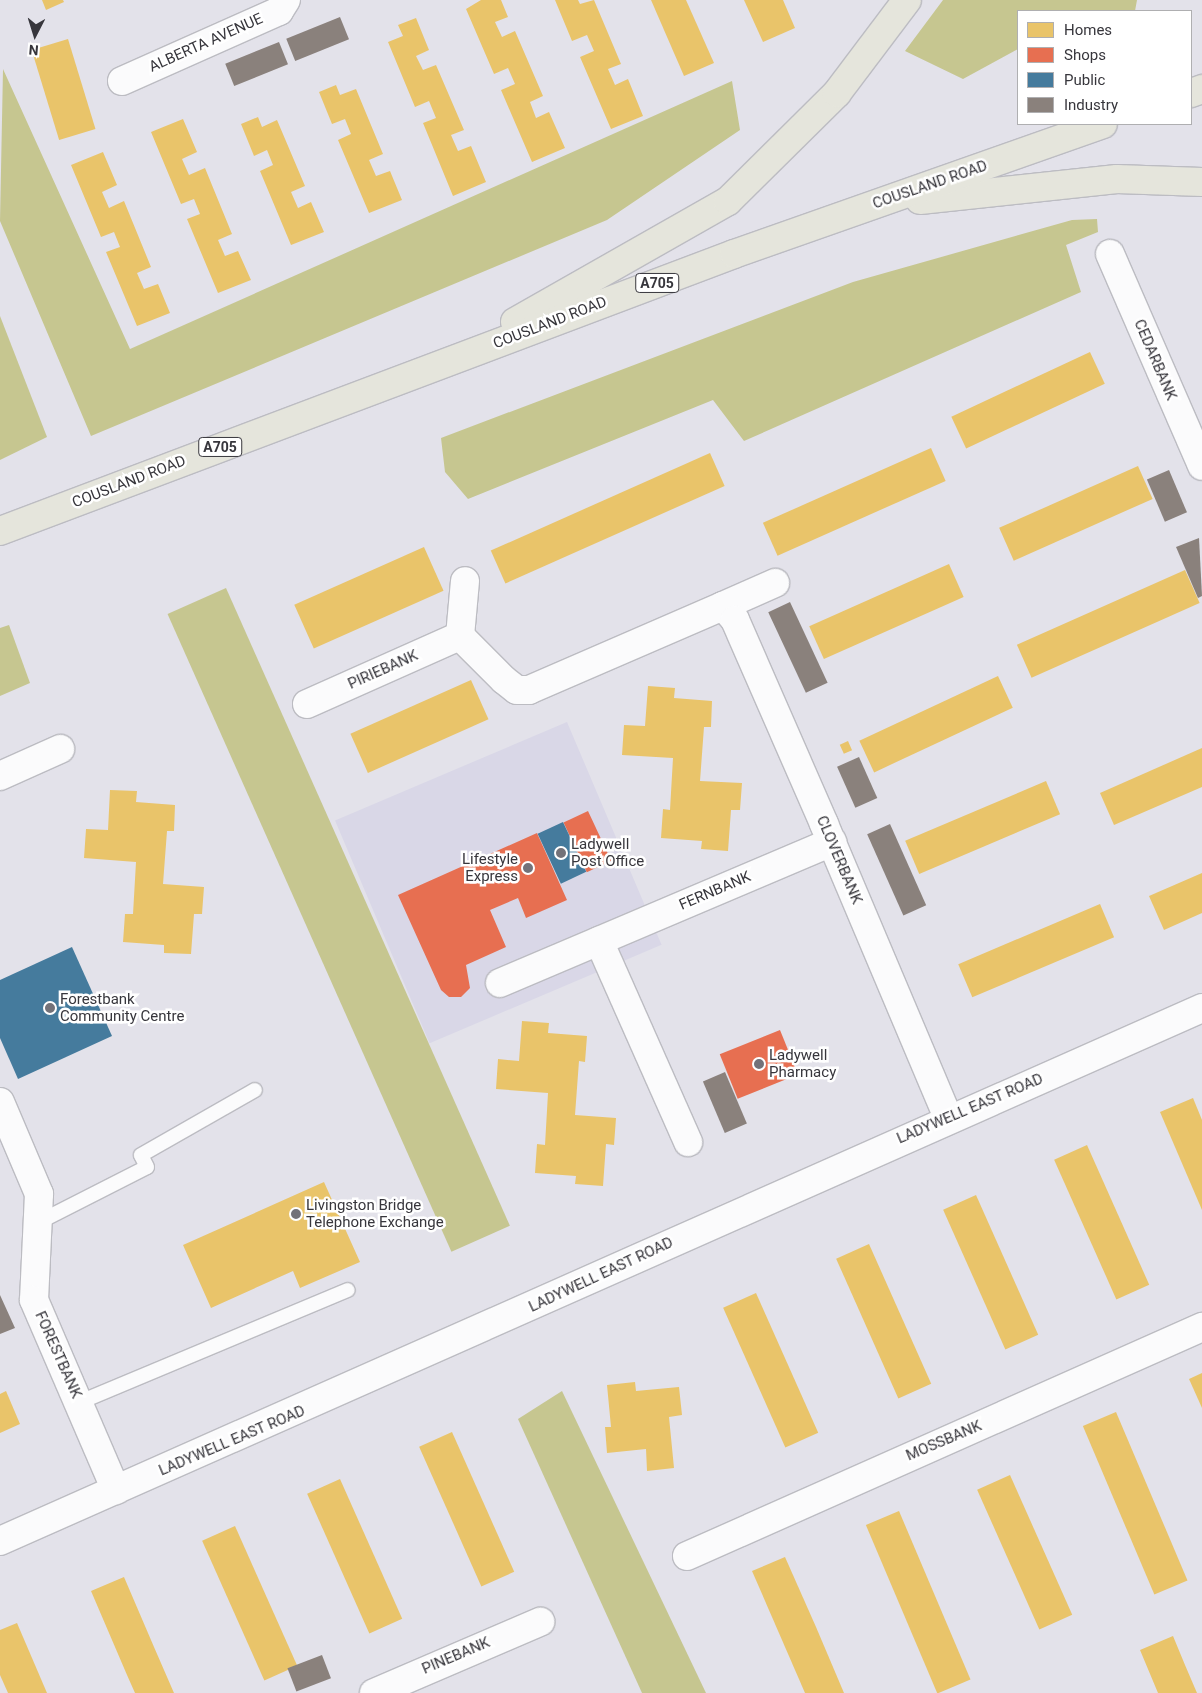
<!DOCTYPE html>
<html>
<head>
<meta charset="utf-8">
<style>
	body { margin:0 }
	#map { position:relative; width:1202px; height:1693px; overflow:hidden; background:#e3e2ea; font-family:Roboto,sans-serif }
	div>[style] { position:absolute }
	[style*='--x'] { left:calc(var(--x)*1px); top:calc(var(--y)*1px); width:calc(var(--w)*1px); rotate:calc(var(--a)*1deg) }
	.built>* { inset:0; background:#d9d7e7; transform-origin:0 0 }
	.forest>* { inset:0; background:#c6c690; transform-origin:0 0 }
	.homes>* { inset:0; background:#e9c46a; transform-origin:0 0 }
	.shops>* { inset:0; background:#e76f51; transform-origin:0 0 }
	.public>* { inset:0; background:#457b9d; transform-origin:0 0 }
	.industry>* { inset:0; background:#8a817c; transform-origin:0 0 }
	.roads { filter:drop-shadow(1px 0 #bcbcc2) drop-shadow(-1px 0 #bcbcc2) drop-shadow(0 1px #bcbcc2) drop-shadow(0 -1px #bcbcc2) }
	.service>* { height:14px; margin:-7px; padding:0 7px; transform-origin:7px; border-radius:7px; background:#fbfbfc }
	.minor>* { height:28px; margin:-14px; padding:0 14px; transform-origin:14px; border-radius:14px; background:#fbfbfc }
	.tertiary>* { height:28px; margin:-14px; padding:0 14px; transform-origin:14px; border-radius:14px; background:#fbfbfc }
	.primary>* { height:28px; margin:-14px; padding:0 14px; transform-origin:14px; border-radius:14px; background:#e5e5dc }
	.dots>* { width:14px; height:14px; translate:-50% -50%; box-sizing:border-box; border:2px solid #fff; border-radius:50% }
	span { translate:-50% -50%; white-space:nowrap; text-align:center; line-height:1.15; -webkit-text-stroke:5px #fff; paint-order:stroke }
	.shield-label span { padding:1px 4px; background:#fff; border:1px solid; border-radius:4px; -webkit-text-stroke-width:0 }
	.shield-label { font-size:14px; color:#37363c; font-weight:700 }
	.street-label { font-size:15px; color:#37363c }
	.poi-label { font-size:15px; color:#37363c }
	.left { translate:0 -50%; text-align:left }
	.right { translate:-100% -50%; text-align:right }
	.legend { position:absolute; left:1017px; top:10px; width:175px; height:115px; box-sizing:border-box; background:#fff; border:1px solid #afafb1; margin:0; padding:6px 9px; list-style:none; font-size:15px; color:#37363c }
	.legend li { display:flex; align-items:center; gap:10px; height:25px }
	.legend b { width:25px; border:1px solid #afafb1 }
	.north { position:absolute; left:10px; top:10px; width:50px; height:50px; -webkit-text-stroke:4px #fff; paint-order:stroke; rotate:185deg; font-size:14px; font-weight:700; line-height:20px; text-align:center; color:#37363c }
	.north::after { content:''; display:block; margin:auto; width:18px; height:22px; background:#37363c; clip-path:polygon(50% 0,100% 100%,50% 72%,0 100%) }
</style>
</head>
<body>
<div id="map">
	<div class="built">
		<i style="left:567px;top:722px;width:242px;height:252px;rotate:67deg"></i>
	</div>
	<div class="forest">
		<i style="clip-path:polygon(943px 0,1137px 0,1135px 11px,1018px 11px,1018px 49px,963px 79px,905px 51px)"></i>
		<i style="clip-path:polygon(3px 69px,130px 349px,732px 81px,740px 130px,607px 220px,91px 436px,0 221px)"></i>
		<i style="clip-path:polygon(1097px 219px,1098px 232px,1066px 245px,1081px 292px,744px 441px,713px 400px,468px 499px,445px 472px,441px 438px,853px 282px,1072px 220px)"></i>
		<i style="clip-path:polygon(0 316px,47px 437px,0 460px)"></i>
		<i style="left:226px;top:588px;width:698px;height:64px;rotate:66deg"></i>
		<i style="clip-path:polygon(9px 625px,30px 683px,0 696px,0 628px)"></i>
		<i style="clip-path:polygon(562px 1391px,706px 1693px,642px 1693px,518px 1419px)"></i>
	</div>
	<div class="homes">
		<i style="clip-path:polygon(42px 0,63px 0,64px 2px,46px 10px)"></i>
		<i style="clip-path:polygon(481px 0,501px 0,508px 17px,495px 22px,502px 37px,515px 31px,543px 96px,530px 102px,536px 118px,549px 112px,565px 148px,532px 162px,501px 90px,515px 84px,508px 68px,494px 74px,466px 9px)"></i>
		<i style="clip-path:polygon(555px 0,578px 0,580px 4px,594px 0,621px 64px,608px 69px,615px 85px,628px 79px,643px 116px,611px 129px,580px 57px,594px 51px,587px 35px,572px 41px)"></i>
		<i style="clip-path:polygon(651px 0,686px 0,714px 63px,684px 76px)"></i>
		<i style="clip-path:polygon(744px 0,783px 0,795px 28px,763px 42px)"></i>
		<i style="clip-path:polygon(416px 18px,429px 50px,416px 56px,423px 70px,436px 65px,464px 130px,451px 135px,458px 151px,471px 146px,486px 182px,453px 196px,423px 123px,436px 118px,429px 101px,415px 107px,388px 42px,403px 36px,398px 25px)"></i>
		<i style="left:68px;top:39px;width:94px;height:38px;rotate:73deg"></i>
		<i style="clip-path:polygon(336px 85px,340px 95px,356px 89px,383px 154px,369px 160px,376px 176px,390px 171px,402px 200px,369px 213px,338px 140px,351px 134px,345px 119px,332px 124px,319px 92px)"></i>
		<i style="clip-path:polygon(258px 117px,262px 127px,277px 120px,305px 186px,291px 192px,298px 208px,311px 202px,324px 232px,291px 245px,260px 171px,273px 165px,267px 150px,254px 156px,241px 124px)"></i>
		<i style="clip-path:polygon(183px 119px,197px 152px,182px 159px,189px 175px,205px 168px,232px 234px,218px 240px,225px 256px,238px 251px,251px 280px,218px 293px,187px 219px,200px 214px,194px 199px,181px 204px,151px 132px)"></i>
		<i style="clip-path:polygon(103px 152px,117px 185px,102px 192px,109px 208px,124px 201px,151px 267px,137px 273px,144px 289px,158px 284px,170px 313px,137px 326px,106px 252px,120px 247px,114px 232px,101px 237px,71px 165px)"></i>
		<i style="left:1090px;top:352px;width:35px;height:153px;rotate:65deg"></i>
		<i style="left:931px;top:448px;width:36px;height:184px;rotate:66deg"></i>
		<i style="left:710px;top:453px;width:36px;height:240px;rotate:66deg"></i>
		<i style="left:1138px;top:466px;width:36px;height:152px;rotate:66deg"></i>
		<i style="left:424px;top:547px;width:48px;height:142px;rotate:66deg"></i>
		<i style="left:949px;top:564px;width:36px;height:153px;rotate:66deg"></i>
		<i style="left:1185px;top:570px;width:36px;height:184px;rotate:66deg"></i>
		<i style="left:998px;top:676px;width:35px;height:153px;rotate:65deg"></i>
		<i style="left:471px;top:680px;width:43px;height:132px;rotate:66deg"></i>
		<i style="clip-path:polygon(648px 686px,675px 688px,674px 698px,712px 701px,711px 727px,704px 727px,700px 781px,742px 783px,740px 810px,731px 810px,728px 851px,701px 849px,702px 841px,661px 838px,663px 809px,670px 810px,673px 758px,622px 755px,624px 725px,645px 726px)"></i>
		<i style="left:848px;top:741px;width:10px;height:9px;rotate:66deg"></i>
		<i style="clip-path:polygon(1202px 748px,1202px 787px,1114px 825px,1100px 793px)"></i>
		<i style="left:1046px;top:781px;width:36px;height:153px;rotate:67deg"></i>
		<i style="clip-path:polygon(110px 790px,137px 791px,136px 802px,175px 805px,174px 831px,167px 831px,163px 884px,204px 887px,202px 914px,194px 914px,191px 954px,164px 953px,164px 945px,123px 942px,125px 914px,133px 914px,136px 862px,84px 858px,86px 829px,108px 830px)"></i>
		<i style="clip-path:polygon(1202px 873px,1202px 913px,1164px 930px,1149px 896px)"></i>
		<i style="left:1100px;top:904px;width:36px;height:154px;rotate:67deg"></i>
		<i style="clip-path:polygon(522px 1021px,549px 1023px,548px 1033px,587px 1036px,585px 1062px,579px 1061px,575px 1115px,616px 1118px,614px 1145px,606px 1144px,603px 1186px,575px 1184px,576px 1176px,535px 1173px,537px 1144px,545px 1145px,548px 1093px,496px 1089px,498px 1059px,519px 1061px)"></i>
		<i style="clip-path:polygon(1193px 1098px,1202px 1120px,1202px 1210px,1160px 1112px)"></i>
		<i style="left:1087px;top:1145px;width:153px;height:36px;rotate:66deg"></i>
		<i style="clip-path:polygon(324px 1182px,360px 1262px,300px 1288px,293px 1271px,211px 1308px,183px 1245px)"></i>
		<i style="left:976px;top:1195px;width:153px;height:36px;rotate:66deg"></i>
		<i style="left:869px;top:1244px;width:153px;height:36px;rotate:66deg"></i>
		<i style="left:756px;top:1293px;width:153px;height:36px;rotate:66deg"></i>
		<i style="clip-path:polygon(1202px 1373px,1202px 1408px,1189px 1379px)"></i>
		<i style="clip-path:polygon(635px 1382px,636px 1391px,679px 1387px,682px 1415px,669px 1417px,674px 1468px,647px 1471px,646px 1449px,607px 1453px,605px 1427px,611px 1427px,607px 1385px)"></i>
		<i style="clip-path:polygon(6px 1391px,20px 1424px,0 1433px,0 1394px)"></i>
		<i style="left:1116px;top:1412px;width:183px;height:36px;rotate:67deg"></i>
		<i style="left:452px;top:1432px;width:153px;height:36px;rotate:66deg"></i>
		<i style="left:1010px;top:1475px;width:153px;height:36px;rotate:66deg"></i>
		<i style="left:340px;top:1479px;width:153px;height:36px;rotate:66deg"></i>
		<i style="left:899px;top:1511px;width:183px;height:36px;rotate:67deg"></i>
		<i style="left:235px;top:1526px;width:153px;height:36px;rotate:66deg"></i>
		<i style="clip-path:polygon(785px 1557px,816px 1627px,844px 1693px,805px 1693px,752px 1571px)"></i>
		<i style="clip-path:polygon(124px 1577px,154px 1647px,174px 1693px,135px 1693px,127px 1675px,91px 1591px)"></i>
		<i style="clip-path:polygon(17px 1623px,47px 1693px,8px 1693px,0 1675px,0 1630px)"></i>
		<i style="clip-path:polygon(1173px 1636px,1185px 1665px,1197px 1693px,1158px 1693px,1140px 1650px)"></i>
	</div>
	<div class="shops">
		<i style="left:588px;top:811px;width:55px;height:27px;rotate:65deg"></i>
		<i style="clip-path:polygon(537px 833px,567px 900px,526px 918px,518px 898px,490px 910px,506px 947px,466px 965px,470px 988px,461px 997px,449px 997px,441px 990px,398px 895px)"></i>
		<i style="left:780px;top:1030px;width:48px;height:65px;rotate:68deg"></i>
	</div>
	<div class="public">
		<i style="left:563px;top:822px;width:55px;height:28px;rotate:65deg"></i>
		<i style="clip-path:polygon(72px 947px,112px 1036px,18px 1079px,0 1038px,0 980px)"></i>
	</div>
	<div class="industry">
		<i style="left:340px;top:17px;width:24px;height:58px;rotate:68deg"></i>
		<i style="left:279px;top:42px;width:24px;height:58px;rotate:68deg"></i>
		<i style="left:1169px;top:470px;width:46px;height:24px;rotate:67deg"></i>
		<i style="clip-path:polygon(1199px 538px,1202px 596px,1198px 598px,1176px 547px)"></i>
		<i style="left:790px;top:602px;width:89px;height:24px;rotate:65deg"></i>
		<i style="left:859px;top:757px;width:45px;height:24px;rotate:66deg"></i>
		<i style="left:890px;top:824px;width:89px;height:25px;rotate:66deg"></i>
		<i style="left:725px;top:1072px;width:56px;height:24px;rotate:67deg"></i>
		<i style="clip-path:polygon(0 1295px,15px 1328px,0 1334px)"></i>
		<i style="left:322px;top:1655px;width:25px;height:37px;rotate:69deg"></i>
	</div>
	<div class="roads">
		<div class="service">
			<i style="--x:37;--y:1223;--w:123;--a:-27"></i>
			<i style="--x:147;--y:1167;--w:13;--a:-117"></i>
			<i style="--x:141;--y:1155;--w:131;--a:-29.7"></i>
			<i style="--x:80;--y:1402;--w:290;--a:-22.7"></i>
		</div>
		<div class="minor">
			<i style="--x:122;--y:81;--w:172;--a:-24"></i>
			<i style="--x:279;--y:11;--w:13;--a:-58"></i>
			<i style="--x:1110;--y:254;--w:231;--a:66.5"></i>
			<i style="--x:723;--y:606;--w:57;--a:-23.9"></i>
			<i style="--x:460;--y:636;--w:55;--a:-84.8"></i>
			<i style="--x:307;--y:704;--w:167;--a:-24"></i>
			<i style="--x:460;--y:636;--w:62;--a:45"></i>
			<i style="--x:504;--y:680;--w:16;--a:38"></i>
			<i style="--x:517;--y:690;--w:12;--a:0"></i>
			<i style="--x:529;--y:690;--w:211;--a:-23.4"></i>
			<i style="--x:723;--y:606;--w:18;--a:49"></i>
			<i style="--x:735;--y:620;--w:223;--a:66.4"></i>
			<i style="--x:824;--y:824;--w:319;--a:67.1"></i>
			<i style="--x:0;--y:776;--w:66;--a:-24.2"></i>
			<i style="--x:599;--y:941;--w:220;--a:66.1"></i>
			<i style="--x:500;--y:983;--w:361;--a:-23"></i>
			<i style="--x:0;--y:1102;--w:100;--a:67"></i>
			<i style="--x:39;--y:1194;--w:106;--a:92.7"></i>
			<i style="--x:34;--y:1300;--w:207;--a:66.7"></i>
			<i style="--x:687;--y:1556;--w:564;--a:-23.97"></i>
			<i style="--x:374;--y:1693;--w:181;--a:-23.2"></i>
		</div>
		<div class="tertiary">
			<i style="--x:0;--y:1541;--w:1315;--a:-23.91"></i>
		</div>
		<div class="primary">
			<i style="--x:1191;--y:93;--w:12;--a:-20"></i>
			<i style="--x:920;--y:200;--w:198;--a:-6.1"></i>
			<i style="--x:1117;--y:179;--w:85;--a:2"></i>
			<i style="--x:515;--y:322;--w:245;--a:-29.6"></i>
			<i style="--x:728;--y:201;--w:153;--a:-44.7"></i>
			<i style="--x:837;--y:93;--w:116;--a:-53"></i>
			<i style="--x:0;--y:531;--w:785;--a:-20.68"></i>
			<i style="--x:734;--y:254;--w:391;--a:-19.4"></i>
		</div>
	</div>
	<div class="dots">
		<i style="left:561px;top:853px;background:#737279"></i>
		<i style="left:528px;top:868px;background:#737279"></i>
		<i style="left:50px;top:1008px;background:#737279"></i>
		<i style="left:759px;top:1064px;background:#737279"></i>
		<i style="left:296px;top:1214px;background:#737279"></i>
	</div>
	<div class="shield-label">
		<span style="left:657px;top:283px">A705</span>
		<span style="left:220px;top:447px">A705</span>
	</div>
	<div class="street-label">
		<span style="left:206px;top:43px;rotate:-24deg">ALBERTA AVENUE</span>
		<span style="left:930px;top:185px;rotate:-19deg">COUSLAND ROAD</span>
		<span style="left:550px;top:323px;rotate:-21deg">COUSLAND ROAD</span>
		<span style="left:1155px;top:360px;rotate:67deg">CEDARBANK</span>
		<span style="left:129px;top:482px;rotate:-21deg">COUSLAND ROAD</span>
		<span style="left:383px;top:670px;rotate:-24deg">PIRIEBANK</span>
		<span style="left:839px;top:860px;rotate:67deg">CLOVERBANK</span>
		<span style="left:715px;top:891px;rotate:-23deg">FERNBANK</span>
		<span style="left:970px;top:1109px;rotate:-23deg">LADYWELL EAST ROAD</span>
		<span style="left:601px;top:1275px;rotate:-25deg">LADYWELL EAST ROAD</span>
		<span style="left:58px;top:1355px;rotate:66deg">FORESTBANK</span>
		<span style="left:232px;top:1441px;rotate:-23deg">LADYWELL EAST ROAD</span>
		<span style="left:944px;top:1441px;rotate:-23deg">MOSSBANK</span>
		<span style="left:456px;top:1656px;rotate:-23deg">PINEBANK</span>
	</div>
	<div class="poi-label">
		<span class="left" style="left:571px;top:853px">Ladywell<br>Post Office</span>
		<span class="right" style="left:518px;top:868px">Lifestyle<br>Express</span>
		<span class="left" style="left:60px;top:1008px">Forestbank<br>Community Centre</span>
		<span class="left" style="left:769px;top:1064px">Ladywell<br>Pharmacy</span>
		<span class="left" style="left:306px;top:1214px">Livingston Bridge<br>Telephone Exchange</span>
	</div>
	<ul class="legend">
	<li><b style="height:14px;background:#e9c46a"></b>Homes</li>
	<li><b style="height:14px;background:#e76f51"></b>Shops</li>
	<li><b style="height:14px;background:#457b9d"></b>Public</li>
	<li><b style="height:14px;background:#8a817c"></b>Industry</li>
	</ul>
	<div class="north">N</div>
</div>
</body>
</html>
